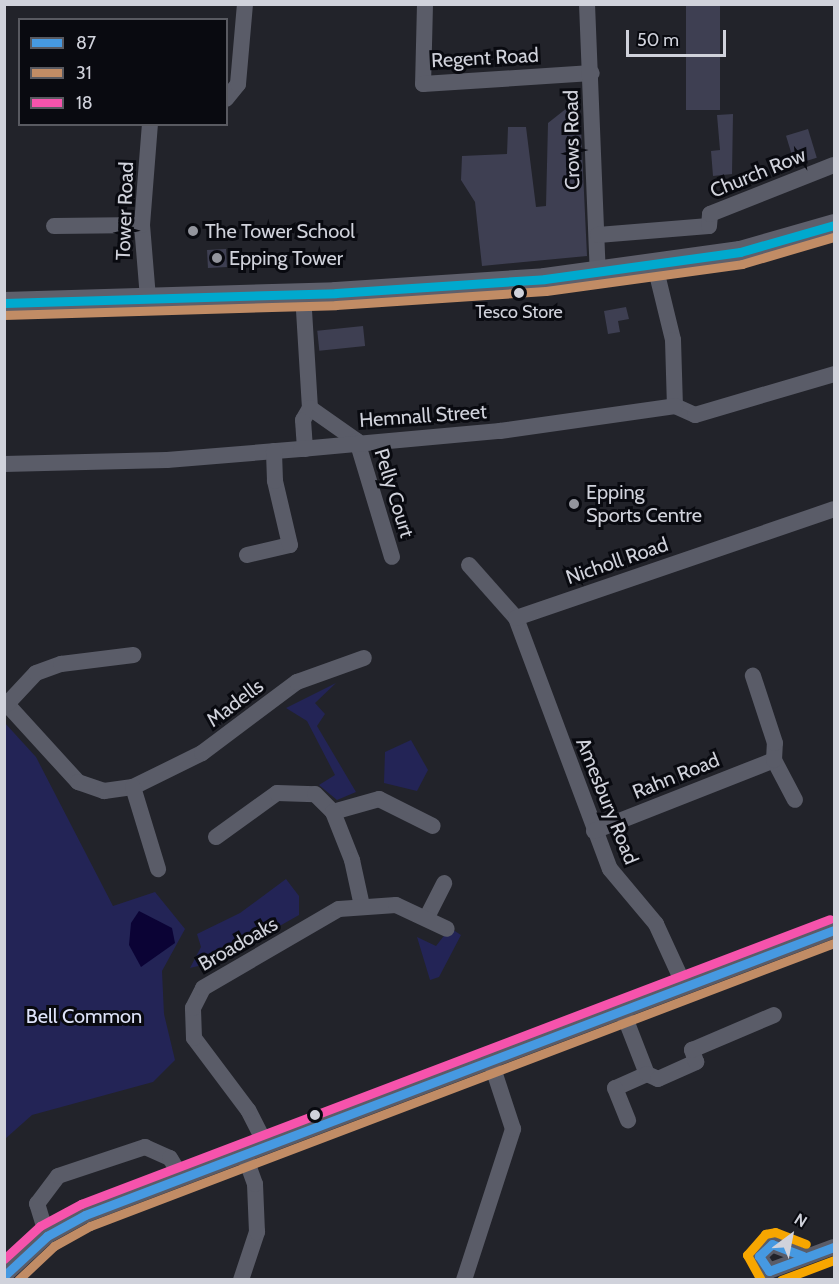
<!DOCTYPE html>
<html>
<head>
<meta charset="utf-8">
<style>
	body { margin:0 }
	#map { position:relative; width:839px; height:1284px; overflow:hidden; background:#22232a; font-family:Cabin,sans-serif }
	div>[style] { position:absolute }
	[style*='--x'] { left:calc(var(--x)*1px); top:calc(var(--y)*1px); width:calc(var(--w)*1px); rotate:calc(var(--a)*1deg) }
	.green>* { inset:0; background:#232456 }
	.water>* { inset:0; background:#0b0335 }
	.building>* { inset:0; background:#3e3f52; transform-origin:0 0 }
	.minor>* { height:16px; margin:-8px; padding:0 8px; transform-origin:8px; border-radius:8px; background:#5a5c68 }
	.secondary>* { height:22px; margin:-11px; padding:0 11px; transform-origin:11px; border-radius:11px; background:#5e5f6b }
	.bus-1>* { height:9px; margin:-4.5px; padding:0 4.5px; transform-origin:4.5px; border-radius:4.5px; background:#4699e1 }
	.bus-2>* { height:9px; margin:-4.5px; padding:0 4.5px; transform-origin:4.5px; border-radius:4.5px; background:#c18c65 }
	.bus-3>* { height:9px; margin:-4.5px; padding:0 4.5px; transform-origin:4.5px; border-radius:4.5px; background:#f653ac }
	.bus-4>* { height:9px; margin:-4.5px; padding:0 4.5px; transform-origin:4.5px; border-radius:4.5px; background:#00a9ce }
	.bus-5>* { height:9px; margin:-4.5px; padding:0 4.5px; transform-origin:4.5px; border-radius:4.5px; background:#f7a600 }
	.dots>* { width:16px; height:16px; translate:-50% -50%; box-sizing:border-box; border:3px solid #090a10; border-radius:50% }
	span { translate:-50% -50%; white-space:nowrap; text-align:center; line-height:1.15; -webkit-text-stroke:6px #090a10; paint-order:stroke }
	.bus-label { font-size:18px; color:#d0d2db }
	.street-label { font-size:20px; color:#d0d2db }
	.poi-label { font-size:20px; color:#d0d2db }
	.left { translate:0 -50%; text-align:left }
	.park-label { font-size:20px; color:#dfe3fa }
	.frame { position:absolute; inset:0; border:6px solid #d0d2db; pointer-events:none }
	.legend { position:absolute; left:18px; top:18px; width:210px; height:108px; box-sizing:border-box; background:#090a10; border:2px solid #595a61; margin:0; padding:8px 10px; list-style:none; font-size:18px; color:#d0d2db }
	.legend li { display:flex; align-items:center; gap:12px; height:30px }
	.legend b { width:30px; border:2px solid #595a61 }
	.north { position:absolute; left:761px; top:1206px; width:60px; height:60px; -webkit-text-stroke:4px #090a10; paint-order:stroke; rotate:32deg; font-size:16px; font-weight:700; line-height:24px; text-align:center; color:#d0d2db }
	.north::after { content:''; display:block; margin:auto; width:21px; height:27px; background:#d0d2db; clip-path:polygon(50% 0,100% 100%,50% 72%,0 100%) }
	.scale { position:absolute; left:626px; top:30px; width:100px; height:27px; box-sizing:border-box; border:3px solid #d0d2db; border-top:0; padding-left:8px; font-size:18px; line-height:21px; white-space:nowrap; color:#d0d2db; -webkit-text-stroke:4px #090a10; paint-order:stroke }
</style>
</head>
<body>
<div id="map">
	<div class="green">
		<i style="clip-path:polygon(336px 683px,315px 703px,325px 714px,317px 726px,356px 792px,337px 800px,319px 785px,335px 775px,307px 721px,286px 708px)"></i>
		<i style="clip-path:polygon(4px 722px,36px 757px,113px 906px,155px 892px,185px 929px,162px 971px,164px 1014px,175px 1060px,153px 1082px,32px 1115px,5px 1139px)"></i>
		<i style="clip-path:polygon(411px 740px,428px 770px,417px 791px,384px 783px,385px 752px)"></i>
		<i style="clip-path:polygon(286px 879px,299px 896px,299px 915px,234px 952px,235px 957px,190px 968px,201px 947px,197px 934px,240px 913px)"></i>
		<i style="clip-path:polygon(450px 928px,461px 935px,439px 977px,430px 980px,417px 937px,436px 946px)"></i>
	</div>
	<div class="water">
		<i style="clip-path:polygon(139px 911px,172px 928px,175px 943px,141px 967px,129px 945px,131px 923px)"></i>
	</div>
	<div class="building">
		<i style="left:686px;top:4px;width:34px;height:106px"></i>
		<i style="clip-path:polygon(567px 108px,580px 108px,587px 256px,482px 266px,475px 202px,461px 180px,462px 156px,507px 154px,508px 127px,526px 127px,536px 207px,546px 206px,548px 123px)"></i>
		<i style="clip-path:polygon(733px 114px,732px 174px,713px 176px,711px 151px,720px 150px,717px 115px)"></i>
		<i style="left:808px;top:129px;width:30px;height:23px;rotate:73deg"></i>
		<i style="left:226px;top:249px;width:18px;height:19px;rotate:87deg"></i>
		<i style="clip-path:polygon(626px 307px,629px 319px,618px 321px,620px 332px,608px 334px,604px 311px)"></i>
		<i style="left:363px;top:326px;width:20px;height:46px;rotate:84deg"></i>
	</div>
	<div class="minor">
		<i style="--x:425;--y:4;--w:80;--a:91.4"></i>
		<i style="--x:423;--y:84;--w:169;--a:-3.7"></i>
		<i style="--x:587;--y:4;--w:269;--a:87.7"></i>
		<i style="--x:226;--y:99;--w:19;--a:-51"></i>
		<i style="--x:238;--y:84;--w:80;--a:-85"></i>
		<i style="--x:54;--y:226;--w:88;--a:-0.7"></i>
		<i style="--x:598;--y:235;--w:111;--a:-4.6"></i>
		<i style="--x:709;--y:226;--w:12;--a:-85"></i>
		<i style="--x:710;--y:214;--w:133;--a:-21.6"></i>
		<i style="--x:655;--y:266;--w:76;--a:76.3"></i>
		<i style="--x:673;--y:340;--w:66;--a:88.3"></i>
		<i style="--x:303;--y:294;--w:114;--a:86.5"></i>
		<i style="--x:310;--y:408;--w:14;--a:120"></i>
		<i style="--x:303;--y:420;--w:29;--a:86"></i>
		<i style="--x:148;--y:298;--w:73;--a:-94.7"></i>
		<i style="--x:142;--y:225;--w:101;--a:-85.5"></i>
		<i style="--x:675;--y:406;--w:22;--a:24"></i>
		<i style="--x:695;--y:415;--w:145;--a:-16.4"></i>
		<i style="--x:310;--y:408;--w:57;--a:35.1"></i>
		<i style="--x:357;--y:441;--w:121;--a:73.2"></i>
		<i style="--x:4;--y:464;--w:163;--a:-1.4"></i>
		<i style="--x:167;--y:460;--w:134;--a:-4.7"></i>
		<i style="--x:301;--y:449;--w:200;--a:-5.2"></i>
		<i style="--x:500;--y:431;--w:177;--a:-8.1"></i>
		<i style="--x:247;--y:555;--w:44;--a:-13.1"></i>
		<i style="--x:290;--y:545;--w:66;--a:-103.2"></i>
		<i style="--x:275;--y:481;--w:30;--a:-92"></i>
		<i style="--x:469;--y:565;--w:71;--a:48.4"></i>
		<i style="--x:516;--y:618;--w:268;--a:69.5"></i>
		<i style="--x:610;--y:869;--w:72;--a:50.1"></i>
		<i style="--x:656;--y:924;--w:67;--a:65.3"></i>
		<i style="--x:516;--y:618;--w:336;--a:-18.9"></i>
		<i style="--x:4;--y:701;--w:110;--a:47.6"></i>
		<i style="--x:78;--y:782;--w:28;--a:19"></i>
		<i style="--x:104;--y:791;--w:29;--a:-8"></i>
		<i style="--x:133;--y:787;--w:77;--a:-26.2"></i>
		<i style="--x:202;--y:753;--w:119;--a:-36.8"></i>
		<i style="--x:297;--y:682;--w:71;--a:-19.7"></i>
		<i style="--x:7;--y:704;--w:42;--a:-46.9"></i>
		<i style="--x:36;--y:673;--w:27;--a:-20"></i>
		<i style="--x:61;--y:664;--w:73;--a:-7.1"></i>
		<i style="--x:774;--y:760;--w:45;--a:62.3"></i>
		<i style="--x:133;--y:787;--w:86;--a:73"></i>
		<i style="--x:333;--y:812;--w:48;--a:-15.8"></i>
		<i style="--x:379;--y:799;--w:60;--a:26.6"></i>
		<i style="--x:594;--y:831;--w:193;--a:-21.5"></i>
		<i style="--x:774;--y:760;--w:17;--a:-87"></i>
		<i style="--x:775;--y:743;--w:71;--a:-108.2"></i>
		<i style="--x:216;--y:837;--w:75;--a:-35.8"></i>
		<i style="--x:277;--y:793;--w:38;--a:2"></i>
		<i style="--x:315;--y:794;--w:25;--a:45"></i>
		<i style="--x:333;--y:812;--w:52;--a:68.4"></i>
		<i style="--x:352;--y:860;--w:47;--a:77.7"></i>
		<i style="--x:427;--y:917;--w:38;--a:-63"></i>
		<i style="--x:622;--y:1010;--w:69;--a:68.7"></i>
		<i style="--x:647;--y:1074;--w:35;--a:156"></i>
		<i style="--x:615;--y:1088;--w:35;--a:68"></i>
		<i style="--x:647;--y:1074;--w:12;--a:24"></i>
		<i style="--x:658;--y:1079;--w:42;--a:-24.1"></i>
		<i style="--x:696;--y:1062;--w:13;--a:-108"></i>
		<i style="--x:692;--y:1050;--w:89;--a:-23.1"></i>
		<i style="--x:266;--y:1145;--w:39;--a:-117"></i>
		<i style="--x:248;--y:1110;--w:90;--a:-126.9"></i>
		<i style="--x:194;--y:1038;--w:30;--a:-92"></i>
		<i style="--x:193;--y:1008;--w:22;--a:-63"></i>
		<i style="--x:203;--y:988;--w:157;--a:-30.2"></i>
		<i style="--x:339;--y:909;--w:57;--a:-4"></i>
		<i style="--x:396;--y:905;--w:56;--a:25.2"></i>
		<i style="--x:47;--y:1236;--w:34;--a:-107"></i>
		<i style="--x:37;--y:1204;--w:35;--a:-53"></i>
		<i style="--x:58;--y:1176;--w:92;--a:-18.4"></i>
		<i style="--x:145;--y:1147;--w:27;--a:24"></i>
		<i style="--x:170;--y:1158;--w:23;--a:59"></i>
		<i style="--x:803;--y:1256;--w:33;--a:-159"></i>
		<i style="--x:772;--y:1244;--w:18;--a:137"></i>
		<i style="--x:759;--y:1256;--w:18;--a:56"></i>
		<i style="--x:769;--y:1271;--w:69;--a:-20.3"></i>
		<i style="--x:4;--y:1276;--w:59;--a:-42.9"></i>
		<i style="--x:47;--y:1236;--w:43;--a:-28.9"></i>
		<i style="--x:85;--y:1215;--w:801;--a:-20.83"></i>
		<i style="--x:241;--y:1280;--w:51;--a:-71.6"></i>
		<i style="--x:257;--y:1232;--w:48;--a:-92.4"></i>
		<i style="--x:255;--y:1184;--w:32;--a:-110"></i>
		<i style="--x:464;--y:1280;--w:159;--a:-72"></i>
		<i style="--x:513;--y:1129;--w:74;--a:-108.2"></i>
	</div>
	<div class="secondary">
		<i style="--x:4;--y:303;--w:332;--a:-1.7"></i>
		<i style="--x:336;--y:293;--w:209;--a:-3.8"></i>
		<i style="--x:545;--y:279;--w:197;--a:-7.9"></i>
		<i style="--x:740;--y:252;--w:98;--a:-16"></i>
	</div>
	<div class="bus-1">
		<i style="--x:803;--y:1256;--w:33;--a:-159"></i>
		<i style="--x:772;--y:1244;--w:18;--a:137"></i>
		<i style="--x:759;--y:1256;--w:18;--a:56"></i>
		<i style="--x:769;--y:1271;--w:69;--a:-20.3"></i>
		<i style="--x:4;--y:1276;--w:59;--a:-42.9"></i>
		<i style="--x:47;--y:1236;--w:43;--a:-28.9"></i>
		<i style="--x:85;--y:1215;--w:801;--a:-20.83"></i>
	</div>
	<div class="bus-2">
		<i style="--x:4;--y:315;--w:332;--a:-1.7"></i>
		<i style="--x:336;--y:305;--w:210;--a:-3.8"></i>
		<i style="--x:546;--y:291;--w:198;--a:-7.8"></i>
		<i style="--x:742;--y:264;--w:96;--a:-16.4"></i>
		<i style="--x:18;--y:1280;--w:50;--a:-43.4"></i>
		<i style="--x:54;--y:1246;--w:41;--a:-29.1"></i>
		<i style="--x:90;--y:1226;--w:796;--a:-20.83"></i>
	</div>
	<div class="bus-3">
		<i style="--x:4;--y:1259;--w:49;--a:-42.5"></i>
		<i style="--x:40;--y:1226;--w:47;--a:-28.2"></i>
		<i style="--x:81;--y:1204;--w:801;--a:-20.83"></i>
	</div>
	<div class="bus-4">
		<i style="--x:4;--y:303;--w:332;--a:-1.7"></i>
		<i style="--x:336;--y:293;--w:209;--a:-3.8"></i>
		<i style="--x:545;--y:279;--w:197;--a:-7.9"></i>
		<i style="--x:740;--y:252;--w:98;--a:-16"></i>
	</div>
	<div class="bus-5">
		<i style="--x:761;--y:1280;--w:29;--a:-119"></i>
		<i style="--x:747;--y:1255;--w:28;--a:-49"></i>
		<i style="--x:765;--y:1234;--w:10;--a:-11"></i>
		<i style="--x:775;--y:1232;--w:33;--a:21"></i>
		<i style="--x:781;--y:1280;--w:57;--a:-20.7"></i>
	</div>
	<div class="dots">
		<i style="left:193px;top:231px;background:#93959d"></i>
		<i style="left:217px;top:258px;background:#93959d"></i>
		<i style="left:519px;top:293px;background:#d0d2db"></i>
		<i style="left:574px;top:504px;background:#93959d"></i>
		<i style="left:315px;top:1115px;background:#d0d2db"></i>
	</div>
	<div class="bus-label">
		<span style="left:519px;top:312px">Tesco Store</span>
	</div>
	<div class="street-label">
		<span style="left:485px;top:58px;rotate:-3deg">Regent Road</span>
		<span style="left:572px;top:140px;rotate:-91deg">Crows Road</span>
		<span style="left:758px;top:173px;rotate:-22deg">Church Row</span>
		<span style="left:125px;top:211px;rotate:-88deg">Tower Road</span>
		<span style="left:423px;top:416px;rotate:-4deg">Hemnall Street</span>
		<span style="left:394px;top:493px;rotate:73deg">Pelly Court</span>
		<span style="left:617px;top:561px;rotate:-19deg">Nicholl Road</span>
		<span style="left:235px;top:703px;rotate:-37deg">Madells</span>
		<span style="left:676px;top:776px;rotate:-22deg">Rahn Road</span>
		<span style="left:607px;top:801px;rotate:68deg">Amesbury Road</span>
		<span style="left:238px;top:944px;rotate:-30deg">Broadoaks</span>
	</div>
	<div class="poi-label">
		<span class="left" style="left:205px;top:231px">The Tower School</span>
		<span class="left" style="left:229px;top:258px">Epping Tower</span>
		<span class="left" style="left:586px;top:504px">Epping<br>Sports Centre</span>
	</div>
	<div class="park-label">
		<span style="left:84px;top:1016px">Bell Common</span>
	</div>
	<div class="frame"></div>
	<ul class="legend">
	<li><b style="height:8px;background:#4699e1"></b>87</li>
	<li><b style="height:8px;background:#c18c65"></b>31</li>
	<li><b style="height:8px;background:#f653ac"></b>18</li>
	</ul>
	<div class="north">N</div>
	<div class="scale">50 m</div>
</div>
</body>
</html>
